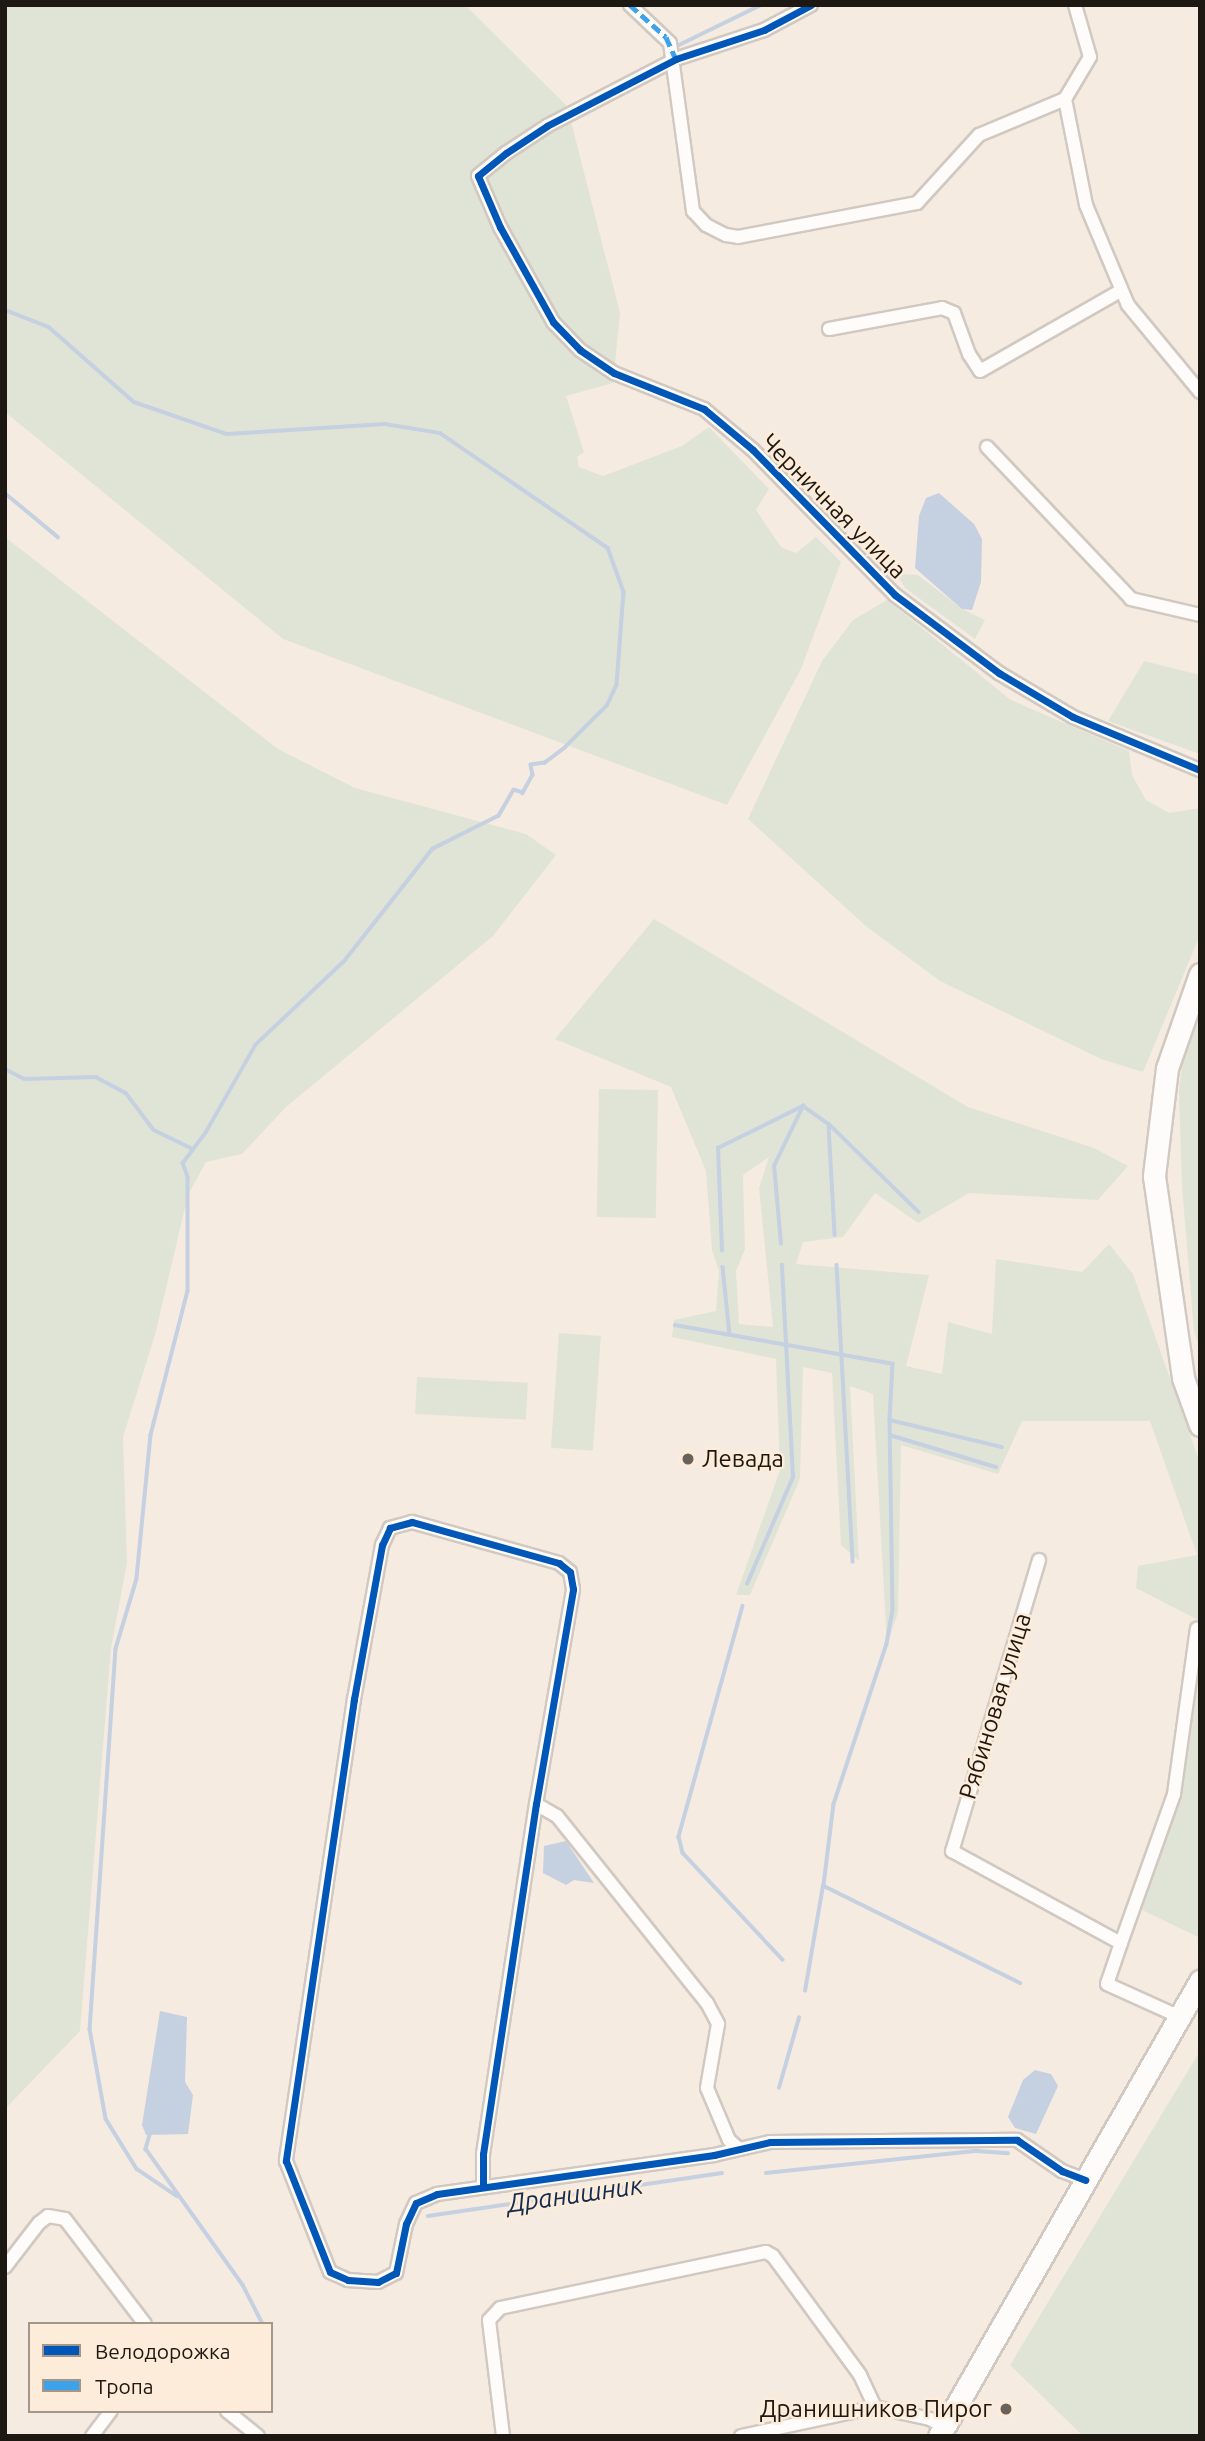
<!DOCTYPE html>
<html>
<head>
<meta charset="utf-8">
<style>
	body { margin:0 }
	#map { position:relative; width:1205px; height:2441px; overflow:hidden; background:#f5ebe1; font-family:Ubuntu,sans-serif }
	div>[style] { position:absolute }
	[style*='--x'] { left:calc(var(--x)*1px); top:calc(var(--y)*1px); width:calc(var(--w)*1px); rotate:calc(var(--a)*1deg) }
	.green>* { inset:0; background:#e0e4d6; transform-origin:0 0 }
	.water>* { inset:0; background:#c5d0e0 }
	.stream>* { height:3.5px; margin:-1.75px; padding:0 1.75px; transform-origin:1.75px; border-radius:1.75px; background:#c5d0e0 }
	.roads { filter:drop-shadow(2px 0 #d1c9c1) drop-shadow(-2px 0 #d1c9c1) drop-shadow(0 2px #d1c9c1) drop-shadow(0 -2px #d1c9c1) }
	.minor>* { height:12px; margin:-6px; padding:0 6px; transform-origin:6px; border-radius:6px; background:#fefcfa }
	.primary>* { height:21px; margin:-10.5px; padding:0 10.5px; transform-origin:10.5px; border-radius:10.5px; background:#fefcfa }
	.quiet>* { height:5px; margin-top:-2.5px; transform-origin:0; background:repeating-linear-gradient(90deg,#3da2ea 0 10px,transparent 0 15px) }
	.cycleway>* { height:7px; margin:-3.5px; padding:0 3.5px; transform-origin:3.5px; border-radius:3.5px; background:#0057b8 }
	.dots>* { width:19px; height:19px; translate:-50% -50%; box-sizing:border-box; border:4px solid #fdecd9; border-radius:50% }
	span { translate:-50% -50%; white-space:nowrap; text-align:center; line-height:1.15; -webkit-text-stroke:5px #fdecd9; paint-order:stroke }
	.street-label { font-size:24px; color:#1e1812 }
	.poi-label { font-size:24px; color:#1e1812 }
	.left { translate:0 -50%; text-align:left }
	.right { translate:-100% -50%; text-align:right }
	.water-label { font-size:26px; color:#132c51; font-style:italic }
	.frame { position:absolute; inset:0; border:7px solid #1e1812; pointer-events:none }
	.legend { position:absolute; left:28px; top:2322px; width:245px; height:91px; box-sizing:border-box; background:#fdecd9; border:2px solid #a49789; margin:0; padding:9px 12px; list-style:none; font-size:21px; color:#1e1812 }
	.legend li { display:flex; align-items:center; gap:14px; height:35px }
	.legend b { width:35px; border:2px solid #a49789 }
</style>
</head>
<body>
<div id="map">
	<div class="green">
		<i style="clip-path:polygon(5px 5px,465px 5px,567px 106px,620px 313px,613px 383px,566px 396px,584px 452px,577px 457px,579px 467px,603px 476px,682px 446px,709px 427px,769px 489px,756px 510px,781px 547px,796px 553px,816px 537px,841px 562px,801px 669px,727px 805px,283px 639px,5px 412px)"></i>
		<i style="clip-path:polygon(5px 537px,278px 749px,355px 788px,526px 834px,556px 855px,493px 936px,286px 1107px,242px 1154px,206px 1162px,188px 1195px,155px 1335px,123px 1437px,127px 1563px,111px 1648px,80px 2031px,5px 2109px)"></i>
		<i style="clip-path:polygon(903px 574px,918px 575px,962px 609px,985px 620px,975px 639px,905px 588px,899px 578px)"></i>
		<i style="clip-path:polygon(887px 600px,1011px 700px,1129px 751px,1132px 775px,1146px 800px,1169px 813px,1200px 808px,1200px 935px,1143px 1072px,1101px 1059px,940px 981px,867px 927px,748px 819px,822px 661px,853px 620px)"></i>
		<i style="clip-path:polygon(1144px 661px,1200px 675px,1200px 754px,1108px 721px)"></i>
		<i style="clip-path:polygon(evenodd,654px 919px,968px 1107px,1094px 1148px,1128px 1166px,1098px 1200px,969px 1193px,918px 1223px,875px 1193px,843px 1237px,803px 1242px,796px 1264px,929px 1275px,906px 1366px,942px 1374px,948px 1322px,992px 1334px,996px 1259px,1082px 1272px,1109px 1244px,1133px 1274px,1200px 1463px,1200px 1621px,1136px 1588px,1138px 1566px,1197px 1555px,1150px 1421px,1022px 1421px,998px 1474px,901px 1445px,898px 1613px,887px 1644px,873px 1394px,850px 1386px,859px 1561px,841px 1545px,832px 1373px,803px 1367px,800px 1479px,750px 1595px,736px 1595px,780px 1470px,776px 1359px,672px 1337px,674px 1320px,716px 1311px,719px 1271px,712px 1250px,706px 1171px,671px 1087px,555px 1039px,654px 919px,769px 1157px,759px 1188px,773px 1327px,739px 1324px,736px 1271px,745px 1249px,743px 1175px,769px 1157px)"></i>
		<i style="clip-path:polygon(1200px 1008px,1200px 1349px,1194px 1331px,1182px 1187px,1179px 1090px,1185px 1039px)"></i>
		<i style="left:599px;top:1089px;width:59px;height:128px;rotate:1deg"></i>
		<i style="left:559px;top:1333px;width:42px;height:115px;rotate:4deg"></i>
		<i style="left:417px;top:1377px;width:111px;height:37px;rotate:3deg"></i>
		<i style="clip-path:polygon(1200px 1656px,1200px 1938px,1142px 1910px,1180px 1794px)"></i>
		<i style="clip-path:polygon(1200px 2051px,1200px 2436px,1083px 2436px,1010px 2365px)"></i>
	</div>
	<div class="water">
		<i style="clip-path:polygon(939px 493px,974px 524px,982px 539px,981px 582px,972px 610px,962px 609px,915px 568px,919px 516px,926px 498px)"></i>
		<i style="clip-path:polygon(566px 1841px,594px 1883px,574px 1880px,566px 1885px,543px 1873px,544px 1846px)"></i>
		<i style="clip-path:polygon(160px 2011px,187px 2017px,185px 2082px,193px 2095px,188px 2134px,146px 2135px,142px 2125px)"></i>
		<i style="clip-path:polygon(1035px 2070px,1051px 2074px,1058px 2086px,1036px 2134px,1015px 2128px,1008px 2117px,1023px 2080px)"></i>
	</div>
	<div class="stream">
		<i style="--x:677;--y:46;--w:93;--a:-26"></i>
		<i style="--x:5;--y:310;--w:47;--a:21.1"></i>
		<i style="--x:49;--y:327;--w:113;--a:41.4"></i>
		<i style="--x:134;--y:402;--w:98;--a:19"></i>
		<i style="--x:227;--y:434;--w:158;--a:-3.6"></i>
		<i style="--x:385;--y:424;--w:56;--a:9.3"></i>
		<i style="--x:440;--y:433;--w:204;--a:34.4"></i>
		<i style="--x:608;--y:548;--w:47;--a:70"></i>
		<i style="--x:624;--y:592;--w:93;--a:94.3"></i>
		<i style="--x:617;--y:685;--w:23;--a:115"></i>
		<i style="--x:607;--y:706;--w:59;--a:135"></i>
		<i style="--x:565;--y:748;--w:25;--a:143"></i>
		<i style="--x:545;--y:763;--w:14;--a:172"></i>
		<i style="--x:531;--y:765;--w:10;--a:79"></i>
		<i style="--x:533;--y:775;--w:21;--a:119"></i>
		<i style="--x:523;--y:793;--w:9;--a:-162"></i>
		<i style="--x:514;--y:790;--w:30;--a:120"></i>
		<i style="--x:499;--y:816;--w:74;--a:153.4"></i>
		<i style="--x:433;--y:849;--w:144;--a:128.2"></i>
		<i style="--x:344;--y:962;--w:121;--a:136.7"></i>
		<i style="--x:256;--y:1045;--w:101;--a:119.6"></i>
		<i style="--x:206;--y:1133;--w:38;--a:127"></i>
		<i style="--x:183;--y:1163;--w:15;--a:70"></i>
		<i style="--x:188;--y:1177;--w:114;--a:90"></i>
		<i style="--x:188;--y:1291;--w:149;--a:104.4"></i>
		<i style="--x:151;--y:1435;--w:145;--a:95.6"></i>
		<i style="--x:137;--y:1579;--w:73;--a:106.7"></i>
		<i style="--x:116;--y:1649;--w:381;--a:93.9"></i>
		<i style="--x:90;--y:2029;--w:91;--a:79.9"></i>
		<i style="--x:106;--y:2119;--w:59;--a:58.2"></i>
		<i style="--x:137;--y:2169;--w:48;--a:34"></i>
		<i style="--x:5;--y:493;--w:69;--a:39.7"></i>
		<i style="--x:5;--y:1069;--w:22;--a:27"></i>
		<i style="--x:25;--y:1079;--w:71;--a:-1.6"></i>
		<i style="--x:96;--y:1077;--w:34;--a:28"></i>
		<i style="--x:126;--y:1093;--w:46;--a:52.9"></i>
		<i style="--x:154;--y:1130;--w:43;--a:26"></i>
		<i style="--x:829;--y:1126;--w:109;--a:86.8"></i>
		<i style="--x:781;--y:1244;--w:78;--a:-95.1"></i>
		<i style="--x:774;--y:1166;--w:67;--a:-64.2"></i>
		<i style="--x:722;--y:1251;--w:103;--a:-92.2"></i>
		<i style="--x:718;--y:1148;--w:95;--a:-26.3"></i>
		<i style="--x:803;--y:1106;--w:32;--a:35"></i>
		<i style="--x:829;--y:1124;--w:126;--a:44.4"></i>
		<i style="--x:837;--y:1265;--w:297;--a:86.9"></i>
		<i style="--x:723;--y:1267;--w:68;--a:84.1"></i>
		<i style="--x:675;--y:1325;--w:221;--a:10.1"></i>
		<i style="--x:893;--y:1364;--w:56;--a:93.1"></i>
		<i style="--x:890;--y:1420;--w:115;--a:13.6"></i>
		<i style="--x:890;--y:1420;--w:190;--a:89.1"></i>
		<i style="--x:893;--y:1610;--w:35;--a:100"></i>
		<i style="--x:887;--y:1644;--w:169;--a:108.3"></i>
		<i style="--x:834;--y:1804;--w:83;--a:97"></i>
		<i style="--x:824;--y:1886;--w:219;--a:26.3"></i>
		<i style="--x:890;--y:1435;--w:111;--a:16.8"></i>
		<i style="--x:747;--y:1584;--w:116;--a:-66.7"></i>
		<i style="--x:793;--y:1477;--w:212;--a:-93"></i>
		<i style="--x:743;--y:1606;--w:240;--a:105.5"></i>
		<i style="--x:679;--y:1837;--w:16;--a:76"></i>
		<i style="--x:683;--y:1853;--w:146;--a:46.9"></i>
		<i style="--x:805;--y:1991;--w:107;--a:-80.3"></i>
		<i style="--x:779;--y:2088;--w:73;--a:-74.1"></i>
		<i style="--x:150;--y:2135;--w:15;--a:106"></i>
		<i style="--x:146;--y:2149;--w:167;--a:54.5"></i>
		<i style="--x:243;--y:2285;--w:44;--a:62.9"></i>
		<i style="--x:766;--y:2173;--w:212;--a:-6"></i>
		<i style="--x:977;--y:2151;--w:31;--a:4"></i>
		<i style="--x:428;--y:2216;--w:297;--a:-8.3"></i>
	</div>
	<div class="roads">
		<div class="minor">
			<i style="--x:630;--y:5;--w:55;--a:43.5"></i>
			<i style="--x:670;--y:43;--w:170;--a:82.2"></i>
			<i style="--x:693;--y:211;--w:19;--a:47"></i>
			<i style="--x:706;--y:225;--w:22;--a:27"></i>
			<i style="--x:726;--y:235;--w:12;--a:9"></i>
			<i style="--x:738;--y:237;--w:182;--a:-10.8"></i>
			<i style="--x:917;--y:203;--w:92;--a:-47.6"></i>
			<i style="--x:979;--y:135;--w:93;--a:-22.7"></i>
			<i style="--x:811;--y:5;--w:53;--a:152"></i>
			<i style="--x:764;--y:30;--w:93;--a:161.8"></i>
			<i style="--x:676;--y:59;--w:145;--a:152.6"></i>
			<i style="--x:547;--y:126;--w:49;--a:146.6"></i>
			<i style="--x:506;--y:153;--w:36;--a:141"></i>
			<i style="--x:478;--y:176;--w:56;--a:66.7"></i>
			<i style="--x:500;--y:227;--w:109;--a:60.8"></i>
			<i style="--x:553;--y:322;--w:39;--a:46"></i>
			<i style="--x:580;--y:350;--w:41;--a:34.1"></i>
			<i style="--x:614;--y:373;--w:97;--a:21.8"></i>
			<i style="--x:704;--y:409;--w:64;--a:39.9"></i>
			<i style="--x:753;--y:450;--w:203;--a:45.6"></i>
			<i style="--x:895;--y:595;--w:130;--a:36.9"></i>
			<i style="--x:999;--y:673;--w:86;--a:30.7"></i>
			<i style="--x:1073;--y:717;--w:138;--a:22.7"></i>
			<i style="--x:1075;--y:5;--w:54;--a:73.9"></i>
			<i style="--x:1090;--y:57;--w:49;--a:120.8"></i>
			<i style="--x:1065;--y:99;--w:108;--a:78.8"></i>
			<i style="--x:1086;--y:205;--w:108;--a:67.2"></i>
			<i style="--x:1128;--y:305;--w:113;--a:50.4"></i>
			<i style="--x:829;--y:329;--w:115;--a:-10.5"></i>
			<i style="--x:942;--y:308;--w:13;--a:23"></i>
			<i style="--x:954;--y:313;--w:44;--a:69.9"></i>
			<i style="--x:969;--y:354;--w:20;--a:57"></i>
			<i style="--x:980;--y:371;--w:161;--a:-29.7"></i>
			<i style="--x:987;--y:447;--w:209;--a:46.5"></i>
			<i style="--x:1131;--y:599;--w:71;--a:13.1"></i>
			<i style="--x:1039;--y:1560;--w:304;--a:106.6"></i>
			<i style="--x:952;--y:1851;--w:192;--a:28.6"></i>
			<i style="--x:1121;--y:1943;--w:43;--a:108.9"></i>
			<i style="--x:1107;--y:1984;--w:80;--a:24.3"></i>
			<i style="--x:536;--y:1804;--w:24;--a:30"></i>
			<i style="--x:557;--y:1816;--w:240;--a:51.3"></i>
			<i style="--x:707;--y:2003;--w:24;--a:62"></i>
			<i style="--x:718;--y:2024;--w:65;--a:99.8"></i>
			<i style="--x:707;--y:2088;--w:56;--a:67.1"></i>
			<i style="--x:729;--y:2140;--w:12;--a:42"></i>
			<i style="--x:1121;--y:1943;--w:158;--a:-70.4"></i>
			<i style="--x:1174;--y:1794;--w:167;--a:-82.1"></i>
			<i style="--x:483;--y:2186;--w:32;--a:-90"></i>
			<i style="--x:483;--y:2154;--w:354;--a:-81.4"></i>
			<i style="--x:536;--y:1804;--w:218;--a:-80.2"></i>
			<i style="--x:573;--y:1589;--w:17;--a:-100"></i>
			<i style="--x:570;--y:1572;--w:14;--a:-141"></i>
			<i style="--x:559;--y:1563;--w:153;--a:-164.4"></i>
			<i style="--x:412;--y:1522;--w:23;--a:165"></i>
			<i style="--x:390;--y:1528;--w:19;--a:115"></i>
			<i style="--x:382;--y:1545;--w:157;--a:100.3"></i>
			<i style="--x:354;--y:1699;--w:467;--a:98.4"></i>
			<i style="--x:286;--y:2161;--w:119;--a:68.4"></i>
			<i style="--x:330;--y:2272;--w:20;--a:24"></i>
			<i style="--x:348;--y:2280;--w:30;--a:4"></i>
			<i style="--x:378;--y:2282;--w:20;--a:-27"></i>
			<i style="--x:396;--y:2273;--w:50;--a:-78.5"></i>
			<i style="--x:406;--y:2224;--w:23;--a:-65"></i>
			<i style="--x:416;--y:2203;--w:23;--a:-23"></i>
			<i style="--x:437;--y:2194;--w:280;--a:-8"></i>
			<i style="--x:714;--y:2155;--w:57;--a:-13.1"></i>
			<i style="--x:770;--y:2142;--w:247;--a:-0.5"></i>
			<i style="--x:1017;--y:2140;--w:55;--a:34.6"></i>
			<i style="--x:1062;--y:2171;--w:25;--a:21"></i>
			<i style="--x:5;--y:2267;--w:56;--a:-52.3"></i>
			<i style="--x:39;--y:2223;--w:11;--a:-38"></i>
			<i style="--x:48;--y:2216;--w:17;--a:10"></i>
			<i style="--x:65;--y:2219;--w:132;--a:52.7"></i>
			<i style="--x:227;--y:2411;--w:40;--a:39"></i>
			<i style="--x:92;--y:2436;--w:31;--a:-53"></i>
			<i style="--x:503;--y:2436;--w:117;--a:-96.9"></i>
			<i style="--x:489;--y:2320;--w:16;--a:-47"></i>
			<i style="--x:500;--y:2308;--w:272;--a:-11.9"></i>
			<i style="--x:766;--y:2252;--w:8;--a:30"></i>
			<i style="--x:773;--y:2256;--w:147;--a:53.8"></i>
			<i style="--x:860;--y:2375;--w:35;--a:65"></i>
			<i style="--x:741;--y:2436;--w:137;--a:-12.2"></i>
			<i style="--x:875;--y:2407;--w:56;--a:12.3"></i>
			<i style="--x:930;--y:2419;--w:16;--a:30"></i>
		</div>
		<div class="primary">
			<i style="--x:1200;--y:974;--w:100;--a:109.3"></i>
			<i style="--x:1167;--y:1068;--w:109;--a:96.9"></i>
			<i style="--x:1154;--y:1176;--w:204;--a:81.8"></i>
			<i style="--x:1183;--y:1378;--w:50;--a:70.1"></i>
			<i style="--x:939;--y:2436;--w:525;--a:-60.16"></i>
		</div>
	</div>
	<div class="quiet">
		<i style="--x:630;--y:5;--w:48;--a:41.6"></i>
		<i style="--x:666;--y:37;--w:24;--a:66"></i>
	</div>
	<div class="cycleway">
		<i style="--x:811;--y:5;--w:53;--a:152"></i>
		<i style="--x:764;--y:30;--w:93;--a:161.8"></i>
		<i style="--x:676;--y:59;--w:145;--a:152.6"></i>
		<i style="--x:547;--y:126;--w:49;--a:146.6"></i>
		<i style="--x:506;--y:153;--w:36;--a:141"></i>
		<i style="--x:478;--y:176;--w:56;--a:66.7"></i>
		<i style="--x:500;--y:227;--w:109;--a:60.8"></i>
		<i style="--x:553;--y:322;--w:39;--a:46"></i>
		<i style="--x:580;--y:350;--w:41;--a:34.1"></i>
		<i style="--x:614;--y:373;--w:97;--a:21.8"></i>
		<i style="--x:704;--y:409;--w:64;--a:39.9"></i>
		<i style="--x:753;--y:450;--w:203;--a:45.6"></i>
		<i style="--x:895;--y:595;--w:130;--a:36.9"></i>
		<i style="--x:999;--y:673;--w:86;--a:30.7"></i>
		<i style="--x:1073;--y:717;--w:138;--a:22.7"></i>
		<i style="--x:483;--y:2186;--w:32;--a:-90"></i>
		<i style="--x:483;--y:2154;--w:354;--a:-81.4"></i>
		<i style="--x:536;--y:1804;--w:218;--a:-80.2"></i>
		<i style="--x:573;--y:1589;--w:17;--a:-100"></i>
		<i style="--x:570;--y:1572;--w:14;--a:-141"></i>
		<i style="--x:559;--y:1563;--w:153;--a:-164.4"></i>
		<i style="--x:412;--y:1522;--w:23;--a:165"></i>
		<i style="--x:390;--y:1528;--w:19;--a:115"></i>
		<i style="--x:382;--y:1545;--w:157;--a:100.3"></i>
		<i style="--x:354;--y:1699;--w:467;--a:98.4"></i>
		<i style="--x:286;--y:2161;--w:119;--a:68.4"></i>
		<i style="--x:330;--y:2272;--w:20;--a:24"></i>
		<i style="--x:348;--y:2280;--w:30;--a:4"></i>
		<i style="--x:378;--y:2282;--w:20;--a:-27"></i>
		<i style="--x:396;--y:2273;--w:50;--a:-78.5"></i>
		<i style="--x:406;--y:2224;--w:23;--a:-65"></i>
		<i style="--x:416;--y:2203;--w:23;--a:-23"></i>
		<i style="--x:437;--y:2194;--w:280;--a:-8"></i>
		<i style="--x:714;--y:2155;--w:57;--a:-13.1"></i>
		<i style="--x:770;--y:2142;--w:247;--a:-0.5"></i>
		<i style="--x:1017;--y:2140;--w:55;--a:34.6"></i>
		<i style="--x:1062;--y:2171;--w:25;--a:21"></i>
	</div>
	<div class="dots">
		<i style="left:688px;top:1459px;background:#69625a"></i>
		<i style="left:1006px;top:2409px;background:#69625a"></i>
	</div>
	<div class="street-label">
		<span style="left:834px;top:506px;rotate:45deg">Черничная улица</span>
		<span style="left:995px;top:1706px;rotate:-73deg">Рябиновая улица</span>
	</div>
	<div class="poi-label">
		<span class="left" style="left:702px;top:1459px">Левада</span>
		<span class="right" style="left:992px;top:2409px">Дранишников Пирог</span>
	</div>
	<div class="water-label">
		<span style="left:575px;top:2194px;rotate:-8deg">Дранишник</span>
	</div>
	<div class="frame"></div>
	<ul class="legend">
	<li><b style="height:9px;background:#0057b8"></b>Велодорожка</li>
	<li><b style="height:9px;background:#3da2ea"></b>Тропа</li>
	</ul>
</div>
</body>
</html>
